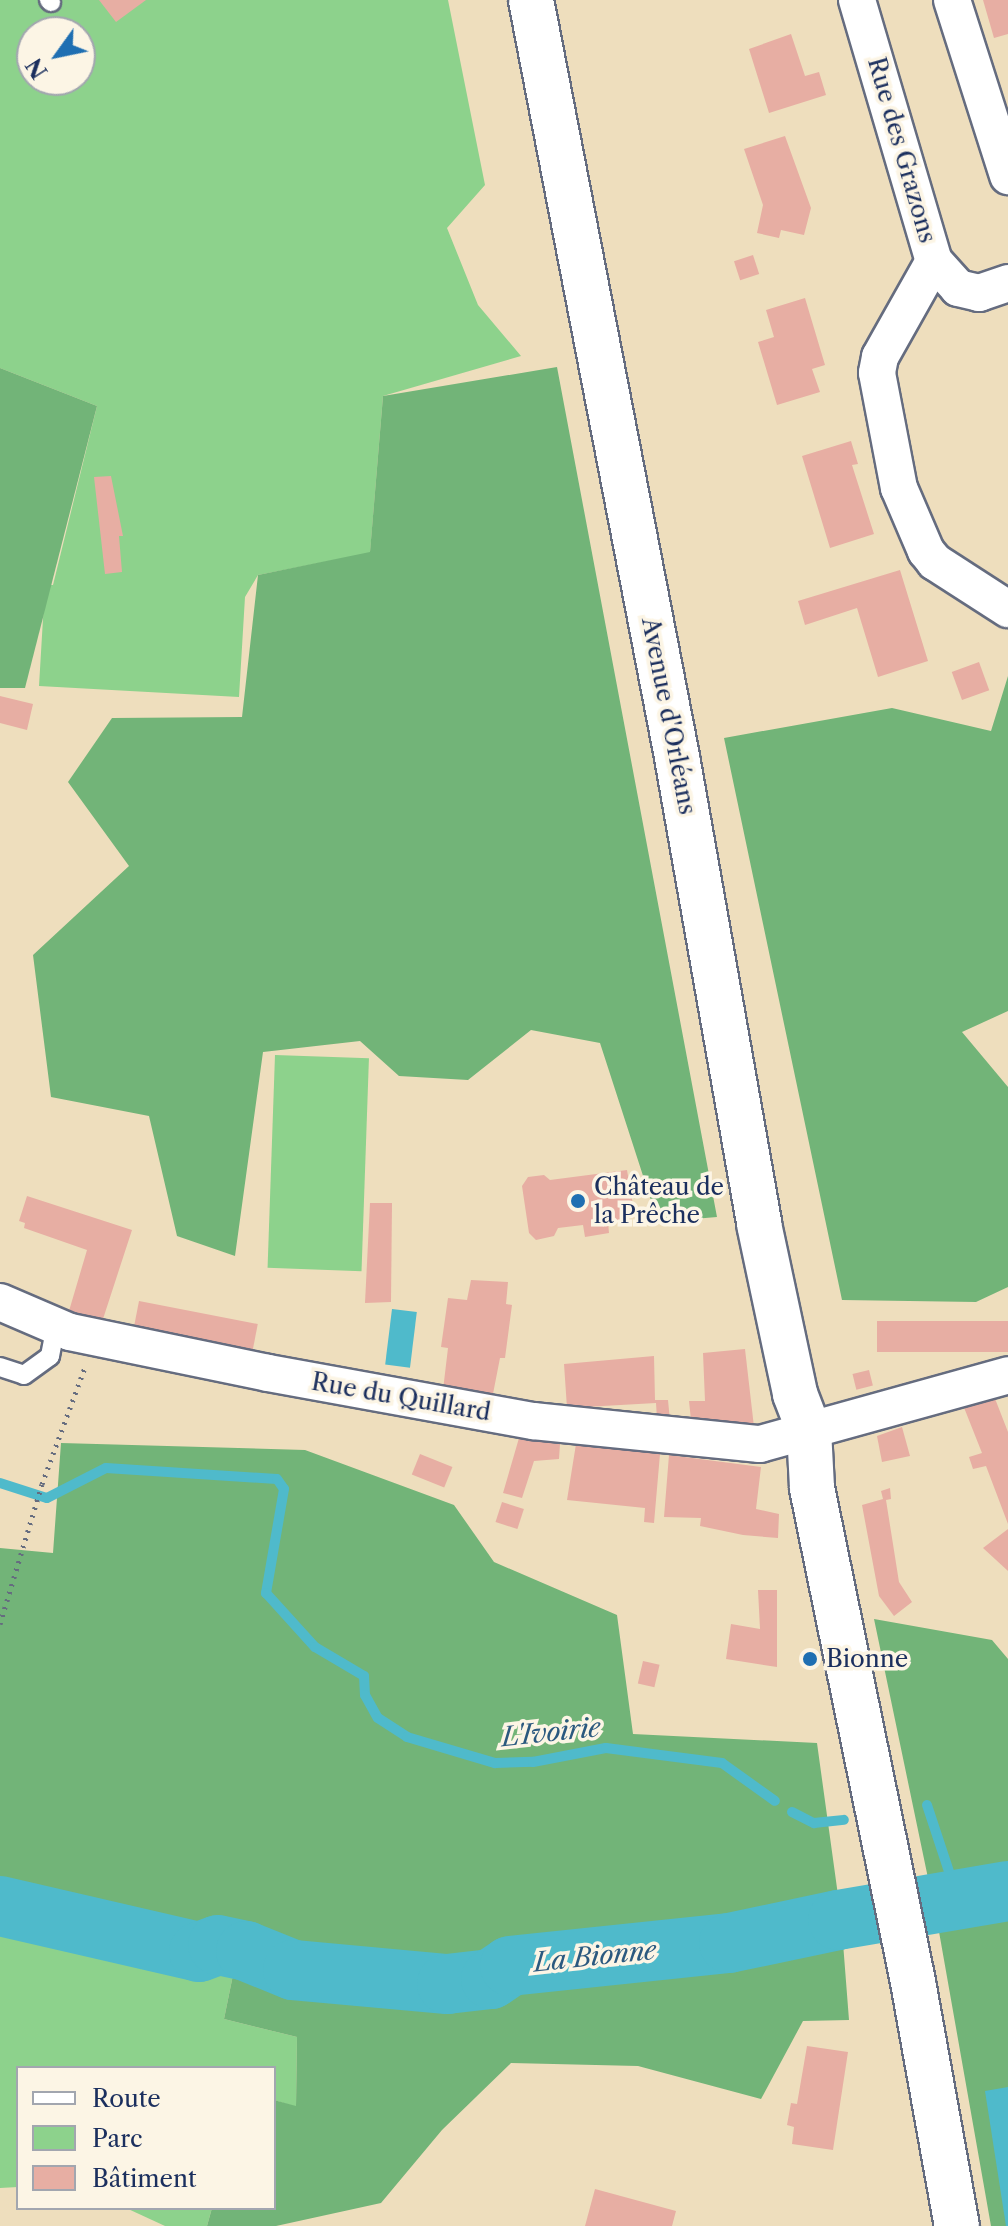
<!DOCTYPE html>
<html>
<head>
<meta charset="utf-8">
<style>
	body { margin:0 }
	#map { position:relative; width:1008px; height:2226px; overflow:hidden; background:#eedebd; font-family:"Libre Caslon Text",serif }
	div>[style] { position:absolute }
	[style*='--x'] { left:calc(var(--x)*1px); top:calc(var(--y)*1px); width:calc(var(--w)*1px); rotate:calc(var(--a)*1deg) }
	.green>* { inset:0; background:#8dd28c; transform-origin:0 0 }
	.forest>* { inset:0; background:#72b478 }
	.water>* { inset:0; background:#4fbacb; transform-origin:0 0 }
	.stream>* { height:10px; margin:-5px; padding:0 5px; transform-origin:5px; border-radius:5px; background:#4fbacb }
	.river>* { height:60px; margin:-30px; padding:0 30px; transform-origin:30px; border-radius:30px; background:#4fbacb }
	.building>* { inset:0; background:#e7aea3; transform-origin:0 0 }
	.path>* { height:5px; margin-top:-2.5px; transform-origin:0; background:repeating-linear-gradient(90deg,#656c7f 0 2px,transparent 0 8px) }
	.roads { filter:drop-shadow(2px 0 #656c7f) drop-shadow(-2px 0 #656c7f) drop-shadow(0 2px #656c7f) drop-shadow(0 -2px #656c7f) }
	.lane>* { height:18px; margin:-9px; padding:0 9px; transform-origin:9px; border-radius:9px; background:#fff }
	.street>* { height:36px; margin:-18px; padding:0 18px; transform-origin:18px; border-radius:18px; background:#fff }
	.secondary>* { height:44px; margin:-22px; padding:0 22px; transform-origin:22px; border-radius:22px; background:#fff }
	.dots>* { width:22px; height:22px; translate:-50% -50%; box-sizing:border-box; border:4px solid #fcf5e5; border-radius:50% }
	span { translate:-50% -50%; white-space:nowrap; text-align:center; line-height:1.15; -webkit-text-stroke:7px #fcf5e5; paint-order:stroke }
	.street-label { font-size:24px; color:#1b2f5e }
	.poi-label { font-size:24px; color:#1b2f5e }
	.left { translate:0 -50%; text-align:left }
	.water-label { font-size:26px; color:#2b597f; font-style:italic }
	.legend { position:absolute; left:16px; top:2066px; width:260px; height:144px; box-sizing:border-box; background:#fcf5e5; border:2px solid #a2a6af; margin:0; padding:10px 14px; list-style:none; font-size:24px; color:#1b2f5e }
	.legend li { display:flex; align-items:center; gap:16px; height:40px }
	.legend b { width:40px; border:2px solid #a2a6af }
	.north { position:absolute; left:16px; top:16px; width:80px; height:80px; box-sizing:border-box; background:#fcf5e5; border:2px solid #a2a6af; border-radius:50%; rotate:237deg; font-size:22px; font-weight:700; line-height:32px; text-align:center; color:#1b2f5e }
	.north::after { content:''; display:block; margin:auto; width:28px; height:36px; background:#1f6fb2; clip-path:polygon(50% 0,100% 100%,50% 72%,0 100%) }
</style>
</head>
<body>
<div id="map">
	<div class="green">
		<i style="clip-path:polygon(evenodd,0 0,448px 0,485px 185px,447px 228px,478px 305px,521px 356px,383px 396px,370px 553px,258px 575px,245px 597px,239px 697px,39px 686px,45px 585px,53px 585px,97px 406px,0 368px,0 0,32px 32px,80px 32px,80px 80px,32px 80px,32px 32px)"></i>
		<i style="left:275px;top:1055px;width:94px;height:213px;rotate:2deg"></i>
		<i style="clip-path:polygon(0 1900px,38px 1918px,200px 1941px,233px 1975px,224px 2019px,297px 2037px,296px 2107px,274px 2100px,274px 2068px,18px 2068px,18px 2187px,0 2188px)"></i>
		<i style="clip-path:polygon(126px 2208px,212px 2208px,207px 2226px,165px 2226px)"></i>
	</div>
	<div class="forest">
		<i style="clip-path:polygon(557px 367px,717px 1217px,658px 1222px,600px 1043px,531px 1030px,468px 1080px,399px 1076px,360px 1041px,263px 1052px,235px 1256px,177px 1236px,149px 1116px,51px 1097px,33px 955px,129px 866px,68px 782px,112px 718px,242px 717px,258px 575px,370px 552px,383px 396px)"></i>
		<i style="clip-path:polygon(0 368px,97px 406px,25px 688px,0 688px)"></i>
		<i style="clip-path:polygon(1008px 676px,1008px 1011px,962px 1032px,1008px 1087px,1008px 1287px,976px 1302px,842px 1300px,724px 738px,892px 708px,991px 731px)"></i>
		<i style="clip-path:polygon(61px 1443px,305px 1450px,454px 1505px,494px 1562px,617px 1615px,633px 1734px,817px 1743px,841px 1917px,849px 2020px,803px 2021px,761px 2099px,638px 2066px,511px 2063px,442px 2130px,381px 2203px,276px 2226px,207px 2226px,212px 2208px,274px 2208px,274px 2100px,296px 2106px,297px 2037px,224px 2019px,233px 1975px,200px 1941px,38px 1918px,0 1900px,0 1548px,53px 1553px)"></i>
		<i style="clip-path:polygon(874px 1619px,992px 1640px,1008px 1659px,1008px 2226px,991px 2226px,938px 1926px)"></i>
	</div>
	<div class="water">
		<i style="left:392px;top:1309px;width:25px;height:56px;rotate:7deg"></i>
		<i style="clip-path:polygon(1008px 2087px,1008px 2226px,1006px 2226px,985px 2091px)"></i>
	</div>
	<div class="stream">
		<i style="--x:0;--y:1483;--w:49;--a:17.7"></i>
		<i style="--x:47;--y:1498;--w:66;--a:-27"></i>
		<i style="--x:106;--y:1468;--w:171;--a:3.7"></i>
		<i style="--x:277;--y:1479;--w:12;--a:55"></i>
		<i style="--x:284;--y:1489;--w:106;--a:99.8"></i>
		<i style="--x:266;--y:1593;--w:73;--a:47.8"></i>
		<i style="--x:315;--y:1647;--w:57;--a:30.6"></i>
		<i style="--x:364;--y:1676;--w:19;--a:87"></i>
		<i style="--x:365;--y:1695;--w:26;--a:61"></i>
		<i style="--x:378;--y:1718;--w:35;--a:33"></i>
		<i style="--x:407;--y:1737;--w:92;--a:16.5"></i>
		<i style="--x:495;--y:1763;--w:38;--a:-2"></i>
		<i style="--x:533;--y:1762;--w:74;--a:-10.9"></i>
		<i style="--x:606;--y:1748;--w:117;--a:7.4"></i>
		<i style="--x:722;--y:1763;--w:65;--a:35.6"></i>
		<i style="--x:927;--y:1805;--w:99;--a:71.7"></i>
		<i style="--x:792;--y:1812;--w:25;--a:27"></i>
		<i style="--x:814;--y:1823;--w:30;--a:-6"></i>
	</div>
	<div class="river">
		<i style="--x:0;--y:1906;--w:204;--a:13"></i>
		<i style="--x:199;--y:1952;--w:20;--a:-20"></i>
		<i style="--x:218;--y:1945;--w:29;--a:12"></i>
		<i style="--x:246;--y:1951;--w:51;--a:22"></i>
		<i style="--x:293;--y:1970;--w:155;--a:5.2"></i>
		<i style="--x:447;--y:1984;--w:44;--a:-6.5"></i>
		<i style="--x:491;--y:1979;--w:23;--a:-34"></i>
		<i style="--x:510;--y:1966;--w:220;--a:-6"></i>
		<i style="--x:729;--y:1943;--w:111;--a:-11.9"></i>
		<i style="--x:838;--y:1920;--w:172;--a:-9.7"></i>
	</div>
	<div class="building">
		<i style="clip-path:polygon(99px 0,146px 0,116px 22px)"></i>
		<i style="clip-path:polygon(983px 0,1008px 0,1008px 34px,994px 38px)"></i>
		<i style="clip-path:polygon(791px 34px,805px 76px,819px 72px,826px 95px,769px 113px,749px 49px)"></i>
		<i style="clip-path:polygon(785px 136px,811px 208px,804px 235px,781px 230px,779px 238px,757px 233px,763px 205px,744px 149px)"></i>
		<i style="left:753px;top:255px;width:20px;height:20px;rotate:72deg"></i>
		<i style="clip-path:polygon(805px 298px,825px 365px,812px 369px,820px 392px,777px 405px,758px 342px,774px 337px,766px 310px)"></i>
		<i style="clip-path:polygon(851px 441px,858px 464px,852px 465px,874px 534px,830px 548px,802px 456px)"></i>
		<i style="clip-path:polygon(111px 476px,123px 536px,119px 536px,122px 572px,105px 574px,94px 477px)"></i>
		<i style="clip-path:polygon(900px 570px,928px 661px,878px 677px,857px 608px,805px 625px,798px 601px)"></i>
		<i style="left:979px;top:662px;width:30px;height:29px;rotate:70deg"></i>
		<i style="clip-path:polygon(0 696px,33px 704px,27px 730px,0 723px)"></i>
		<i style="clip-path:polygon(627px 1170px,635px 1217px,608px 1222px,609px 1233px,585px 1237px,583px 1225px,558px 1228px,554px 1236px,536px 1240px,529px 1233px,522px 1186px,528px 1177px,544px 1175px,550px 1180px)"></i>
		<i style="clip-path:polygon(27px 1196px,132px 1230px,102px 1322px,69px 1311px,87px 1250px,24px 1228px,25px 1223px,19px 1221px)"></i>
		<i style="clip-path:polygon(370px 1203px,392px 1203px,391px 1302px,365px 1303px)"></i>
		<i style="clip-path:polygon(471px 1280px,508px 1282px,506px 1304px,512px 1305px,505px 1358px,500px 1358px,492px 1399px,443px 1390px,448px 1348px,441px 1347px,448px 1298px,467px 1300px)"></i>
		<i style="left:139px;top:1301px;width:121px;height:30px;rotate:11deg"></i>
		<i style="left:1008px;top:1321px;width:31px;height:131px;rotate:90deg"></i>
		<i style="clip-path:polygon(745px 1349px,754px 1427px,691px 1420px,689px 1401px,705px 1401px,703px 1353px)"></i>
		<i style="clip-path:polygon(654px 1356px,655px 1400px,668px 1400px,670px 1421px,657px 1419px,656px 1403px,567px 1408px,564px 1364px)"></i>
		<i style="left:869px;top:1370px;width:16px;height:17px;rotate:76deg"></i>
		<i style="clip-path:polygon(994px 1396px,1008px 1432px,1008px 1524px,986px 1466px,973px 1469px,969px 1457px,982px 1453px,963px 1405px)"></i>
		<i style="clip-path:polygon(902px 1427px,910px 1456px,882px 1462px,877px 1436px)"></i>
		<i style="clip-path:polygon(519px 1438px,560px 1444px,559px 1459px,534px 1461px,522px 1498px,503px 1493px)"></i>
		<i style="clip-path:polygon(576px 1444px,660px 1454px,654px 1523px,644px 1522px,645px 1508px,567px 1500px)"></i>
		<i style="left:420px;top:1454px;width:35px;height:22px;rotate:22deg"></i>
		<i style="clip-path:polygon(669px 1455px,761px 1467px,756px 1509px,779px 1514px,778px 1538px,743px 1535px,700px 1526px,701px 1518px,664px 1517px)"></i>
		<i style="clip-path:polygon(890px 1488px,891px 1499px,886px 1500px,899px 1582px,912px 1602px,894px 1616px,879px 1596px,862px 1505px,883px 1499px,881px 1491px)"></i>
		<i style="left:502px;top:1502px;width:23px;height:21px;rotate:18deg"></i>
		<i style="clip-path:polygon(1008px 1529px,1008px 1571px,983px 1548px)"></i>
		<i style="clip-path:polygon(758px 1590px,777px 1590px,777px 1667px,726px 1659px,731px 1624px,760px 1629px)"></i>
		<i style="left:643px;top:1661px;width:17px;height:23px;rotate:13deg"></i>
		<i style="clip-path:polygon(807px 2046px,848px 2052px,833px 2150px,792px 2144px,794px 2127px,787px 2125px,791px 2103px,797px 2104px)"></i>
		<i style="clip-path:polygon(595px 2189px,676px 2211px,672px 2226px,585px 2226px)"></i>
	</div>
	<div class="path">
		<i style="--x:0;--y:1624;--w:146;--a:-73.3"></i>
		<i style="--x:42;--y:1484;--w:125;--a:-69.8"></i>
	</div>
	<div class="roads">
		<div class="lane">
			<i style="--x:49;--y:0;--w:3;--a:45"></i>
			<i style="--x:0;--y:1367;--w:25;--a:18"></i>
			<i style="--x:24;--y:1375;--w:32;--a:-36"></i>
			<i style="--x:50;--y:1356;--w:31;--a:-79"></i>
		</div>
		<div class="street">
			<i style="--x:857;--y:0;--w:272;--a:73.6"></i>
			<i style="--x:934;--y:261;--w:36;--a:48"></i>
			<i style="--x:958;--y:288;--w:22;--a:13"></i>
			<i style="--x:979;--y:293;--w:31;--a:-19"></i>
			<i style="--x:952;--y:0;--w:185;--a:72.3"></i>
			<i style="--x:934;--y:261;--w:110;--a:119.4"></i>
			<i style="--x:880;--y:357;--w:16;--a:101"></i>
			<i style="--x:877;--y:373;--w:117;--a:79.2"></i>
			<i style="--x:899;--y:488;--w:69;--a:66.8"></i>
			<i style="--x:926;--y:551;--w:14;--a:51"></i>
			<i style="--x:935;--y:562;--w:87;--a:32.8"></i>
			<i style="--x:0;--y:1302;--w:76;--a:23.2"></i>
			<i style="--x:70;--y:1332;--w:202;--a:11.7"></i>
			<i style="--x:268;--y:1373;--w:269;--a:10.3"></i>
			<i style="--x:533;--y:1421;--w:228;--a:5.8"></i>
			<i style="--x:760;--y:1444;--w:257;--a:-15.5"></i>
		</div>
		<div class="secondary">
			<i style="--x:531;--y:0;--w:771;--a:79.08"></i>
			<i style="--x:677;--y:757;--w:474;--a:80"></i>
			<i style="--x:759;--y:1224;--w:174;--a:78"></i>
			<i style="--x:795;--y:1394;--w:39;--a:69"></i>
			<i style="--x:809;--y:1430;--w:58;--a:87"></i>
			<i style="--x:812;--y:1488;--w:504;--a:78.44"></i>
			<i style="--x:913;--y:1982;--w:248;--a:79.8"></i>
		</div>
	</div>
	<div class="dots">
		<i style="left:578px;top:1201px;background:#1f6fb2"></i>
		<i style="left:810px;top:1659px;background:#1f6fb2"></i>
	</div>
	<div class="street-label">
		<span style="left:902px;top:150px;rotate:74deg">Rue des Grazons</span>
		<span style="left:669px;top:716px;rotate:79deg">Avenue d'Orléans</span>
		<span style="left:401px;top:1397px;rotate:10deg">Rue du Quillard</span>
	</div>
	<div class="poi-label">
		<span class="left" style="left:594px;top:1201px">Château de<br>la Prêche</span>
		<span class="left" style="left:826px;top:1659px">Bionne</span>
	</div>
	<div class="water-label">
		<span style="left:551px;top:1733px;rotate:-6deg">L'Ivoirie</span>
		<span style="left:595px;top:1957px;rotate:-6deg">La Bionne</span>
	</div>
	<ul class="legend">
	<li><b style="height:10px;background:#fff"></b>Route</li>
	<li><b style="height:22px;background:#8dd28c"></b>Parc</li>
	<li><b style="height:22px;background:#e7aea3"></b>Bâtiment</li>
	</ul>
	<div class="north">N</div>
</div>
</body>
</html>
